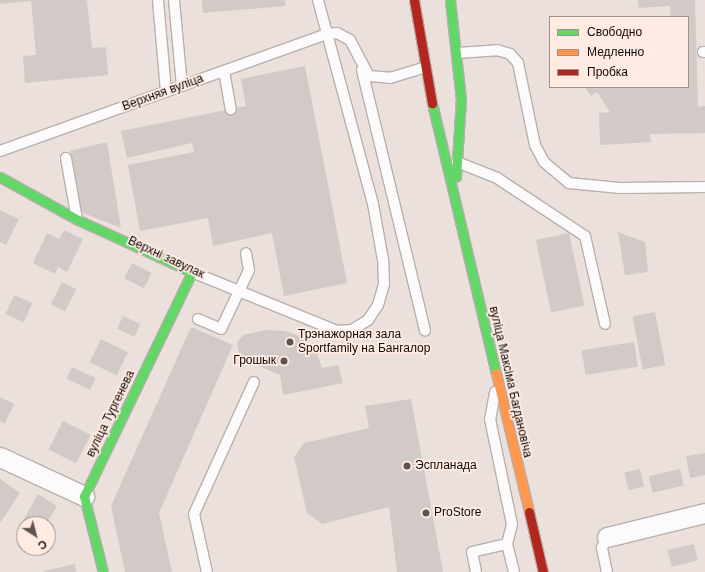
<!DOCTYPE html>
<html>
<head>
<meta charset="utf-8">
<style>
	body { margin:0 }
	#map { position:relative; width:705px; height:572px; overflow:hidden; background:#ebe0db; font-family:Helvetica,sans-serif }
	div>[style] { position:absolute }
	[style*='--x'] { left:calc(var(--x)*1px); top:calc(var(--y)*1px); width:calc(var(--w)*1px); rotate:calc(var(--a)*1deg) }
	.building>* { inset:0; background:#d2cac6; transform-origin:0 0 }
	.roads { filter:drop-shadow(1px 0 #b8b0ac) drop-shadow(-1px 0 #b8b0ac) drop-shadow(0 1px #b8b0ac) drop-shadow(0 -1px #b8b0ac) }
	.lane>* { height:10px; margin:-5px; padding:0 5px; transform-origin:5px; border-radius:5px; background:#fcfafa }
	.street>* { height:19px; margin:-9.5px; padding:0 9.5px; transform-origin:9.5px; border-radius:9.5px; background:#fcfafa }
	.fast>* { height:9px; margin:-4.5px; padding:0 4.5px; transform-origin:4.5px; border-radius:4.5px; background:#63d668 }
	.slow>* { height:9px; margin:-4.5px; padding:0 4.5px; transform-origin:4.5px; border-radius:4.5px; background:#ff974d }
	.jam>* { height:9px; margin:-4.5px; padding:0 4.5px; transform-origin:4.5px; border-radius:4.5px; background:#b3261e }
	.dots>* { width:11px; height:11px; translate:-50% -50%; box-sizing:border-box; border:2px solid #ffebe2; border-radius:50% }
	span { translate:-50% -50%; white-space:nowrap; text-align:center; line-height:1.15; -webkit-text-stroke:3.5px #ffebe2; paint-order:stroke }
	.street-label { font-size:12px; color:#100a08 }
	.poi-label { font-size:12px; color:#100a08 }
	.left { translate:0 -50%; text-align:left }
	.right { translate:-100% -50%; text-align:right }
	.legend { position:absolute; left:549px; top:16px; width:140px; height:72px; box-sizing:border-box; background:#ffebe2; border:1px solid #9f918b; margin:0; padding:5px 7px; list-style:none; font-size:12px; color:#100a08 }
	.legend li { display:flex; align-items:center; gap:8px; height:20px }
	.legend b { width:20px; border:1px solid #9f918b }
	.north { position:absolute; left:16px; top:516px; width:40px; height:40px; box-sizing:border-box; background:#ffebe2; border:1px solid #9f918b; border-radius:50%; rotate:144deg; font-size:11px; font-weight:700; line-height:16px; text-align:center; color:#100a08 }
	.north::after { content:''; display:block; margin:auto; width:14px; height:18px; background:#5d5552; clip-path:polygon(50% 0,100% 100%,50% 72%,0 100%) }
</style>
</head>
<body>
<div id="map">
	<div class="building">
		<i style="clip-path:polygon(0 0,31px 0,31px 1px,0 4px)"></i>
		<i style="clip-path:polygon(31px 0,87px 0,92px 48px,106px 47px,108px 75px,25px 83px,23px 56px,36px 55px)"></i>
		<i style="clip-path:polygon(202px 0,285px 0,286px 6px,203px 13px)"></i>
		<i style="clip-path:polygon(638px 0,695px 0,698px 107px,705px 106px,705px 133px,650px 134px,651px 142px,600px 145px,599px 113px,610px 112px,597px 92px,591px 96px,585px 87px,688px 87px,688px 17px,671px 17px,670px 6px,639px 8px)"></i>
		<i style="clip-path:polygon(305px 66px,347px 283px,284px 296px,272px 233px,213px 246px,208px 218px,140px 231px,128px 165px,194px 152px,192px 143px,127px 158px,121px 131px,246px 106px,241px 79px)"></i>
		<i style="clip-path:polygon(107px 142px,121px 228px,81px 212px,70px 151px)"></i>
		<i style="clip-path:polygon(0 210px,19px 219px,6px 245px,0 242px)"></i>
		<i style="clip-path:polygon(64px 230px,83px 239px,67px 272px,58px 267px,55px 274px,33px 263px,47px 233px,59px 239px)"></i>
		<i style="clip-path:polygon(618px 232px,645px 242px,648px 272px,625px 275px)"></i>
		<i style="left:569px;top:233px;width:74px;height:34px;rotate:78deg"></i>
		<i style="left:132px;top:263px;width:22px;height:17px;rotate:27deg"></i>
		<i style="left:62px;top:282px;width:16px;height:25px;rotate:27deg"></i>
		<i style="left:14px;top:295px;width:20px;height:21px;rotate:24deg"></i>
		<i style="left:655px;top:312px;width:54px;height:23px;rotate:79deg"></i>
		<i style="left:123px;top:316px;width:19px;height:14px;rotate:25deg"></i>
		<i style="clip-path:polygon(191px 327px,233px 345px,159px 513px,172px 572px,125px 572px,111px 506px)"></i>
		<i style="clip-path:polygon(266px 330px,285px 331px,304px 338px,316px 351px,322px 368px,338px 365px,343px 383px,283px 395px,280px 375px,240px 358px,237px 343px,243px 335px)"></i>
		<i style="left:101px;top:339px;width:30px;height:26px;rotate:26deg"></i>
		<i style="left:634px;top:342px;width:25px;height:53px;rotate:81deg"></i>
		<i style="left:72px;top:367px;width:26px;height:13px;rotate:25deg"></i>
		<i style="clip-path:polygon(0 397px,14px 404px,5px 423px,0 421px)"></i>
		<i style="clip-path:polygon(411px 399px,443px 572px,397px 572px,389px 507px,322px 524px,307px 513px,294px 457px,304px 443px,369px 428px,365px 406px)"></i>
		<i style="left:63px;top:421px;width:31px;height:32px;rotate:27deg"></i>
		<i style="clip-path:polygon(705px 453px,705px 475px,690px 478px,686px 456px)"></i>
		<i style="left:640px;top:469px;width:18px;height:16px;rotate:77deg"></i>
		<i style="left:680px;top:469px;width:17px;height:32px;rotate:77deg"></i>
		<i style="clip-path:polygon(0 479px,20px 493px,0 523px)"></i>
		<i style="clip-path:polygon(38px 494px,57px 506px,46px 524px,33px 524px,24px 519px)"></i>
		<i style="left:694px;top:544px;width:17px;height:27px;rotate:77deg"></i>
		<i style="clip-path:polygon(75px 564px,76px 572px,44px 572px,44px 571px)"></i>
	</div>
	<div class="roads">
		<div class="lane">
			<i style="--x:158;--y:0;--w:92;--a:85"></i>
			<i style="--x:174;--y:0;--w:86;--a:84.7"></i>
			<i style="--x:703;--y:52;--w:2;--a:0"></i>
			<i style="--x:458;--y:53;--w:39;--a:-4"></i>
			<i style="--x:497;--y:50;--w:14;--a:17"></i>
			<i style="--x:510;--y:54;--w:12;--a:48"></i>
			<i style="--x:518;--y:63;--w:84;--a:78.3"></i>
			<i style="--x:535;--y:145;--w:19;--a:62"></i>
			<i style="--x:544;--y:162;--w:33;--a:40"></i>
			<i style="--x:569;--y:183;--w:51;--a:5.6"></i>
			<i style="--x:620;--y:188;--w:85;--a:-0.7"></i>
			<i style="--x:362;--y:70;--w:268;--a:76.4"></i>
			<i style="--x:224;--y:71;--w:39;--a:80"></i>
			<i style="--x:0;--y:151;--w:346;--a:-19.7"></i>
			<i style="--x:326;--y:34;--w:11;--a:-5"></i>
			<i style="--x:337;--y:33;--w:15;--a:28"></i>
			<i style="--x:350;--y:40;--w:41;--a:62.2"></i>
			<i style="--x:369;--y:76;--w:21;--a:5"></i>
			<i style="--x:390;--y:78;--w:37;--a:-17"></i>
			<i style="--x:66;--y:158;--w:62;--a:79.8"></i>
			<i style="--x:457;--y:162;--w:43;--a:21.8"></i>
			<i style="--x:497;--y:178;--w:105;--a:33.4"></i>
			<i style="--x:585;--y:236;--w:90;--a:77.2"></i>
			<i style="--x:192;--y:272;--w:157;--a:22.1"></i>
			<i style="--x:337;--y:331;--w:15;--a:-4"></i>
			<i style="--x:352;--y:330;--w:19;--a:-32"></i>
			<i style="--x:368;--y:320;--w:18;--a:-56"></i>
			<i style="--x:378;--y:305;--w:22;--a:-74"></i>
			<i style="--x:384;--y:284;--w:24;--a:-92"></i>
			<i style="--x:383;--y:260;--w:57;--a:-100.1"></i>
			<i style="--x:373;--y:204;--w:211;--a:-105.1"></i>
			<i style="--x:198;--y:319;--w:25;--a:23"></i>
			<i style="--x:221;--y:329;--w:65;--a:-64.6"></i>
			<i style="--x:249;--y:270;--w:17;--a:-100"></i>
			<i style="--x:495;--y:392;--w:27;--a:100"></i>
			<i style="--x:490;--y:419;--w:107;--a:78.2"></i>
			<i style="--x:512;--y:524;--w:21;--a:104"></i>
			<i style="--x:507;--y:544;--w:29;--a:76"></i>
			<i style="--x:207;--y:572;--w:59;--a:-102.6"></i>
			<i style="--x:194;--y:514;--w:145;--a:-65.6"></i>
			<i style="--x:476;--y:572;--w:20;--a:-101"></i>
			<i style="--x:472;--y:552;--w:36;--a:-13"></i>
			<i style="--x:607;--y:572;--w:25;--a:-102"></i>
			<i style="--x:602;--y:548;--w:12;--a:-66"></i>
		</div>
		<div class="street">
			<i style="--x:0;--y:457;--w:93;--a:24.9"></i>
			<i style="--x:607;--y:537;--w:101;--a:-13.8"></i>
		</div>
		<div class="fast">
			<i style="--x:450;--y:0;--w:100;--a:83.7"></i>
			<i style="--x:461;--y:99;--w:78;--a:93.7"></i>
			<i style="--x:432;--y:103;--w:277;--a:76.7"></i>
			<i style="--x:0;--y:177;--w:89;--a:28.9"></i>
			<i style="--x:78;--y:220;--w:125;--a:24.5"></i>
			<i style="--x:192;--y:272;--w:249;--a:115.7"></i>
			<i style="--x:84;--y:496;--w:78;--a:76"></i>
		</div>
		<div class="slow">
			<i style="--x:496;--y:373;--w:143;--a:76.6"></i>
		</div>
		<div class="jam">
			<i style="--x:414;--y:0;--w:105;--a:80.1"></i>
			<i style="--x:529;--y:512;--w:62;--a:76.9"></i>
		</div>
	</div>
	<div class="dots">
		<i style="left:290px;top:342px;background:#5d5552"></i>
		<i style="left:284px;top:361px;background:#5d5552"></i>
		<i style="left:407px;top:466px;background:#5d5552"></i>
		<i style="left:426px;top:513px;background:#5d5552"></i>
	</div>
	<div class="street-label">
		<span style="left:163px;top:93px;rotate:-20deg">Верхняя вуліца</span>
		<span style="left:166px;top:258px;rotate:25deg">Верхні завулак</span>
		<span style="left:510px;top:382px;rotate:77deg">вуліца Максіма Багдановіча</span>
		<span style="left:111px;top:414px;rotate:-64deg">вуліца Тургенева</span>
	</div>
	<div class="poi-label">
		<span class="left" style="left:298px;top:342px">Трэнажорная зала<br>Sportfamily на Бангалор</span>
		<span class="right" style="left:276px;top:361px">Грошык</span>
		<span class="left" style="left:415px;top:466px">Эспланада</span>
		<span class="left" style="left:434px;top:513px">ProStore</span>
	</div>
	<ul class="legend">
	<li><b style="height:5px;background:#63d668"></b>Свободно</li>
	<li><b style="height:5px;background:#ff974d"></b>Медленно</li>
	<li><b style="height:5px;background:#b3261e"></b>Пробка</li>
	</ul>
	<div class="north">С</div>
</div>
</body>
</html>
